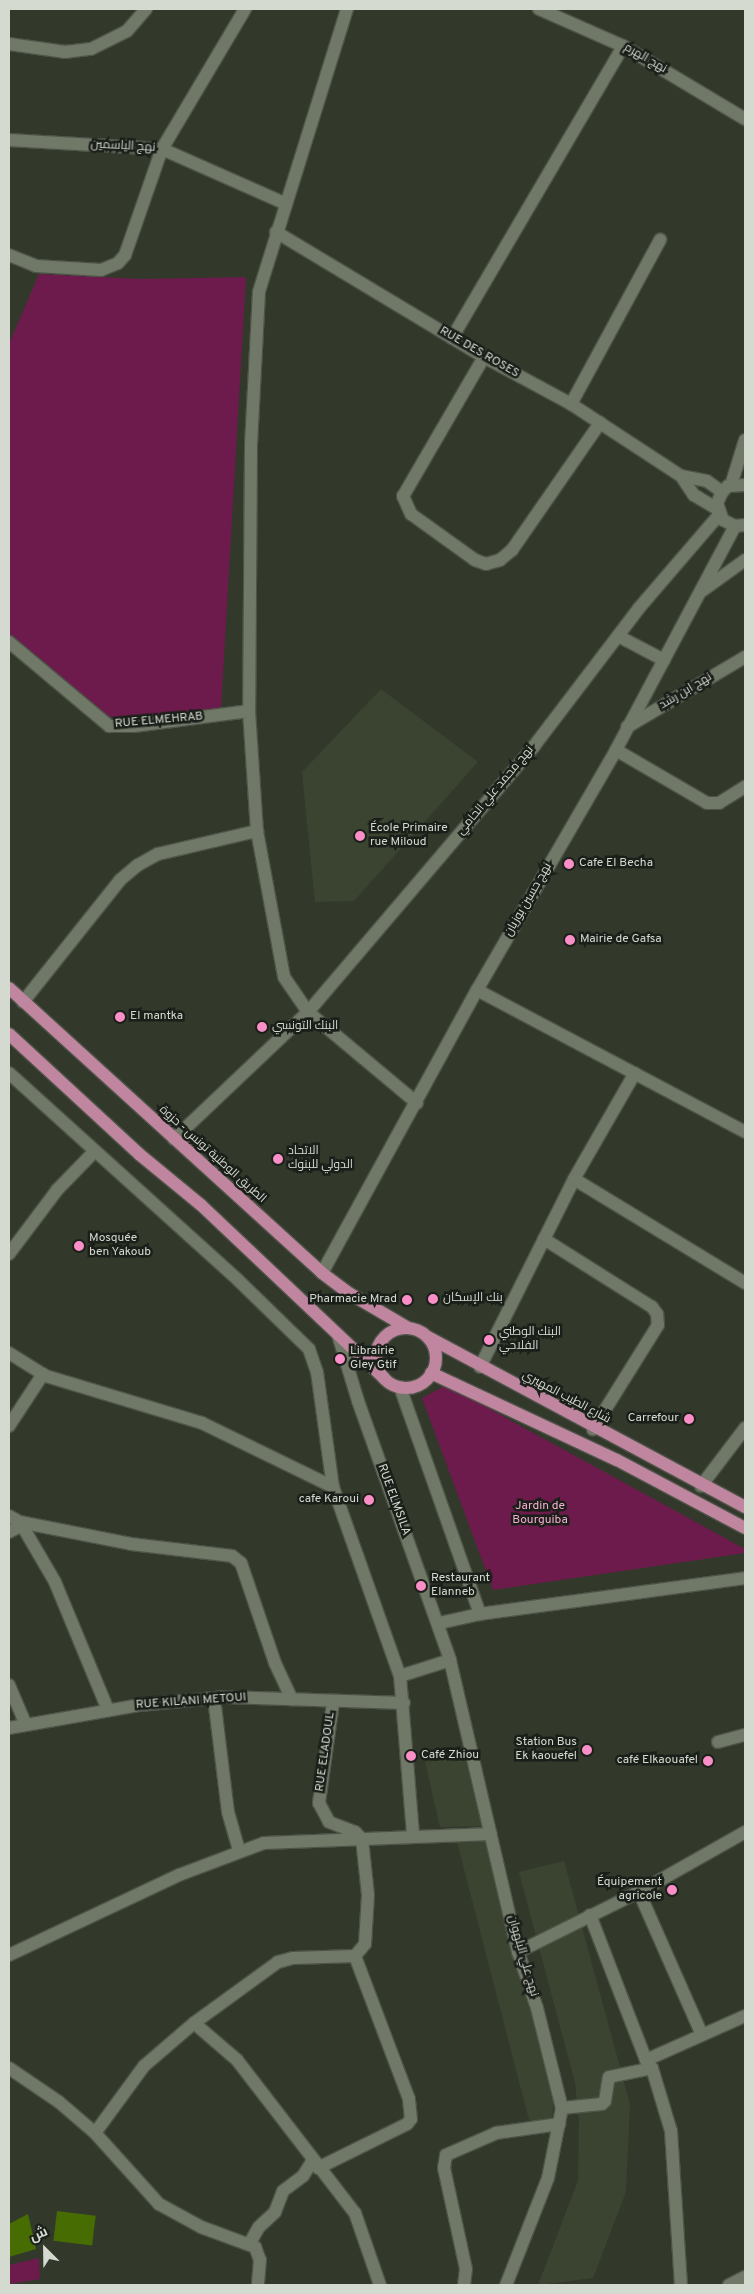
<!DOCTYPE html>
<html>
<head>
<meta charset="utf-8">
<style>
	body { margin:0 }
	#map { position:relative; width:754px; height:2294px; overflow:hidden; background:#32392b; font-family:Overpass,Cairo,sans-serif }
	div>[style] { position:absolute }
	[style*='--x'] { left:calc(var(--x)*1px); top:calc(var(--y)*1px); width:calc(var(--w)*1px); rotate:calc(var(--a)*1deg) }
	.built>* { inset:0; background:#3a4430 }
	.green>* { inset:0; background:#6d1b4c }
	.water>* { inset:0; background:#466c02; transform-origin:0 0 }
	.roads { filter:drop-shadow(1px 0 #4e5448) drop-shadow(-1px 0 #4e5448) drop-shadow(0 1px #4e5448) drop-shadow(0 -1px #4e5448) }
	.minor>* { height:12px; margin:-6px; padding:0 6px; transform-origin:6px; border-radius:6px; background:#707868 }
	.tertiary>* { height:12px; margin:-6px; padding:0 6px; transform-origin:6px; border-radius:6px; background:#707868 }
	.primary>* { height:12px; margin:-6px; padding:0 6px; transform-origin:6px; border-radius:6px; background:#c0859f }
	.primary>.ring { margin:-6px; padding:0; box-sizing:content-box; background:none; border:12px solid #c0859f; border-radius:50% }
	.dots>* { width:14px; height:14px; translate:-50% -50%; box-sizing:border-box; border:2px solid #1b1f19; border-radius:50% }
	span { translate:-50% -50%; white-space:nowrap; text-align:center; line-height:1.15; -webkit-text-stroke:5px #1b1f19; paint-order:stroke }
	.street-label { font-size:12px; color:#d5dad1 }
	.poi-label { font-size:12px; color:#d5dad1 }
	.left { translate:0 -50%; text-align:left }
	.right { translate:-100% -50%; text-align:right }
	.park-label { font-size:12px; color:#f4acd0 }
	.frame { position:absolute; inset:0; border:10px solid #d5dad1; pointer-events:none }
	.north { position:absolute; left:20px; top:2224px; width:50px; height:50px; -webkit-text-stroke:4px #1b1f19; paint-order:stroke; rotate:337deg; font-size:14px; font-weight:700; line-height:20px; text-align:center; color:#d5dad1 }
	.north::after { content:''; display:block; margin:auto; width:18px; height:22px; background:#d5dad1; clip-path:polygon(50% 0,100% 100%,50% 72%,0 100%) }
</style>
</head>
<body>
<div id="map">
	<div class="built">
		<i style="clip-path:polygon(381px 689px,478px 762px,354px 901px,315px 902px,302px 772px)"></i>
		<i style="clip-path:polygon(466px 1755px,489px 1826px,440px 1827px,425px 1762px)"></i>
		<i style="clip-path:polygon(489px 1839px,554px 2081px,552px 2128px,529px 2120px,457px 1842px)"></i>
		<i style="clip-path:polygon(564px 1861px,630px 2104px,626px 2192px,593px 2278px,538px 2285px,578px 2181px,579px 2121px,575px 2083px,519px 1872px)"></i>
	</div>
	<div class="green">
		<i style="clip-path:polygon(39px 274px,141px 279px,246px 277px,221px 709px,130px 719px,106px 716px,9px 635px,9px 344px)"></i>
		<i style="clip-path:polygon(446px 1385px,745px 1549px,745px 1553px,493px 1590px,422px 1398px)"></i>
		<i style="clip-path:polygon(39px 2258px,40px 2279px,10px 2284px,9px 2265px)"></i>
	</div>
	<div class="water">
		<i style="left:57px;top:2211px;width:39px;height:30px;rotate:7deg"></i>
		<i style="clip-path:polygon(28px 2214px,36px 2249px,9px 2257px,9px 2224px)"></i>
	</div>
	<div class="roads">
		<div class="minor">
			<i style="--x:347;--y:9;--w:296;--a:107.3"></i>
			<i style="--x:259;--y:292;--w:154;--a:93"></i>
			<i style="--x:251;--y:446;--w:265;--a:90.4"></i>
			<i style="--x:249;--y:711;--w:120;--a:86.2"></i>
			<i style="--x:257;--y:831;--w:148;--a:79.5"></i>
			<i style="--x:284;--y:977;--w:42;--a:55.6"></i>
			<i style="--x:308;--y:1012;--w:142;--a:39.9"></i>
			<i style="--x:539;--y:9;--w:92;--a:23.8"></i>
			<i style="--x:623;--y:46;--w:142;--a:30.9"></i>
			<i style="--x:9;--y:44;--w:57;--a:8.1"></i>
			<i style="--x:65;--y:52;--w:26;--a:-7"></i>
			<i style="--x:91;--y:49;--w:40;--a:-26.6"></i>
			<i style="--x:127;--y:31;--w:29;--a:-49"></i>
			<i style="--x:9;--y:140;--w:153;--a:3.4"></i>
			<i style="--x:162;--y:149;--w:136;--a:23.9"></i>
			<i style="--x:276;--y:232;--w:243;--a:31"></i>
			<i style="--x:484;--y:357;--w:99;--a:28.4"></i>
			<i style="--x:571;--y:404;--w:131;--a:33.2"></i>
			<i style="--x:681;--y:476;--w:23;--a:56"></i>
			<i style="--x:694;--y:495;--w:27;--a:31"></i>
			<i style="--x:9;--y:255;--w:29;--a:22"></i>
			<i style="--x:36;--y:266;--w:65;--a:3.5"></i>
			<i style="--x:101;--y:270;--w:18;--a:-22"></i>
			<i style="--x:118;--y:263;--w:11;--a:-49"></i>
			<i style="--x:125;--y:255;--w:112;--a:-70.8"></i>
			<i style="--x:162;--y:149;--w:163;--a:-59.3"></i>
			<i style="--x:452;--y:338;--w:338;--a:-59.6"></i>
			<i style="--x:484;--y:357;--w:161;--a:120.2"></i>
			<i style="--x:403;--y:496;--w:20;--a:66"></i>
			<i style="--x:411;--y:514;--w:79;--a:35.7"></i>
			<i style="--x:475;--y:560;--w:12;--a:20"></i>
			<i style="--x:486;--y:564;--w:15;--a:-16"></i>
			<i style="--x:500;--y:560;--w:16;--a:-40"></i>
			<i style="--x:512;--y:550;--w:155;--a:-55.3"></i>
			<i style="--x:571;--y:404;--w:187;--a:-61.5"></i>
			<i style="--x:681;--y:476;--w:26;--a:11"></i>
			<i style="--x:707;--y:481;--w:19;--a:36"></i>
			<i style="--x:618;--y:636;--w:52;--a:27.6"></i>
			<i style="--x:9;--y:642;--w:131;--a:40"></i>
			<i style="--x:109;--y:726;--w:25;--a:0"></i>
			<i style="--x:134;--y:726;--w:116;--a:-7.4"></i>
			<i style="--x:627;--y:727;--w:137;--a:-30.7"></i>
			<i style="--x:616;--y:750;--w:105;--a:30.2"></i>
			<i style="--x:707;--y:803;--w:12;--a:0"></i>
			<i style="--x:719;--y:803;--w:31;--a:-32"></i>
			<i style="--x:477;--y:990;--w:303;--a:27.9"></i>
			<i style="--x:23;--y:1002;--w:156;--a:-51.5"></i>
			<i style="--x:120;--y:880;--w:23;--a:-40"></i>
			<i style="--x:138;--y:865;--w:23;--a:-29"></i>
			<i style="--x:158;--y:854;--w:102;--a:-13.1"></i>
			<i style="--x:9;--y:1073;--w:309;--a:42.1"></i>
			<i style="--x:238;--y:1280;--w:99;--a:44.2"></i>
			<i style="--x:309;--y:1349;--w:24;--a:71"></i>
			<i style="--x:317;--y:1372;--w:116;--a:82.1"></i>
			<i style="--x:333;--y:1487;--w:201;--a:70.5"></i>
			<i style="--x:400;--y:1676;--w:52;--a:-17.7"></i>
			<i style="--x:574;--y:1179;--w:122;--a:-60.1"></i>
			<i style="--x:544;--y:1239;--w:128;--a:32.2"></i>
			<i style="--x:652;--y:1307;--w:9;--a:54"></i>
			<i style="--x:657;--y:1314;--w:11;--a:85"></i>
			<i style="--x:658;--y:1325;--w:123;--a:122"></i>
			<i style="--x:9;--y:1254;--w:80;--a:-53.1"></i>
			<i style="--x:57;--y:1190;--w:53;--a:-45.8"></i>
			<i style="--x:9;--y:1353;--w:44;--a:31.9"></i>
			<i style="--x:46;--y:1376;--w:163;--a:16.8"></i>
			<i style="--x:202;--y:1423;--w:146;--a:26"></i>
			<i style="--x:480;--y:1367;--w:210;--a:-63.4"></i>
			<i style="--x:574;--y:1179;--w:200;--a:31.3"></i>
			<i style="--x:9;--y:1426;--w:62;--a:-56.8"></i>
			<i style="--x:701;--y:1486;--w:73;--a:-52.8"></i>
			<i style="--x:9;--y:1516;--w:13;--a:29"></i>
			<i style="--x:20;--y:1522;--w:113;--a:11.2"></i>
			<i style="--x:131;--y:1544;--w:102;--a:6.8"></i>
			<i style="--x:232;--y:1556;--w:11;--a:38"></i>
			<i style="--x:241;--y:1563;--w:106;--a:71.2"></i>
			<i style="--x:275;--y:1663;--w:40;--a:65"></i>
			<i style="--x:20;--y:1522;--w:69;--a:59.7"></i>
			<i style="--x:55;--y:1582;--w:139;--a:67.5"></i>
			<i style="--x:9;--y:1532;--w:15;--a:-28"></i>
			<i style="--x:480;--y:1614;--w:267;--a:-7.7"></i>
			<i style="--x:400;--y:1676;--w:160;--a:85.3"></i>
			<i style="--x:9;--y:1685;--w:43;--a:67"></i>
			<i style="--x:214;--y:1698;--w:115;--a:83"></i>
			<i style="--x:228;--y:1812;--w:40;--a:74"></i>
			<i style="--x:333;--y:1703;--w:101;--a:98"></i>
			<i style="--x:319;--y:1803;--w:21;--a:62"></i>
			<i style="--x:329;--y:1822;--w:28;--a:21"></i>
			<i style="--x:355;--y:1832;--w:10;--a:45"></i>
			<i style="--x:362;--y:1839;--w:56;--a:83.9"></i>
			<i style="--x:368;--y:1895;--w:49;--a:93.5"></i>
			<i style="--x:365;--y:1944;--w:16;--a:130"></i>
			<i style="--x:355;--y:1956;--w:62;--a:178.2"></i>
			<i style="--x:293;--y:1958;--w:16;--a:165"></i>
			<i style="--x:278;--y:1962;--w:104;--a:144"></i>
			<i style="--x:194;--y:2023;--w:57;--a:40.7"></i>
			<i style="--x:237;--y:2060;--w:193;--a:52.4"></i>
			<i style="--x:355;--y:2213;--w:76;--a:70.9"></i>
			<i style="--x:9;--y:1728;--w:132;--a:-10"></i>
			<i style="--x:139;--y:1705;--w:87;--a:-5.3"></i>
			<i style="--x:226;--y:1697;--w:178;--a:1.9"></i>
			<i style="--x:718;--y:1742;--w:28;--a:-15"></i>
			<i style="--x:639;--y:1892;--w:156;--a:66.2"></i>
			<i style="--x:590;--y:1915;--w:155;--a:68.9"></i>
			<i style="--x:518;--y:1952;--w:135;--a:-26.4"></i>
			<i style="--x:639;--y:1892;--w:122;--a:-29.5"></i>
			<i style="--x:9;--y:1955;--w:188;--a:-25.2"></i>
			<i style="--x:179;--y:1875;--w:91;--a:-20.6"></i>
			<i style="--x:264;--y:1843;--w:227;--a:-2.3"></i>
			<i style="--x:9;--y:2068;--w:60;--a:34.2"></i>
			<i style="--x:59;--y:2102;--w:48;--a:40.7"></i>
			<i style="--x:95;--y:2133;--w:96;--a:48"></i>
			<i style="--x:159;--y:2204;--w:48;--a:28.7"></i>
			<i style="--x:201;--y:2227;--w:58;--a:20.3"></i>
			<i style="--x:255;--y:2247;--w:14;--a:69"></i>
			<i style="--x:260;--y:2260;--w:25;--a:95"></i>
			<i style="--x:652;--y:2068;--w:66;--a:73.2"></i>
			<i style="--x:671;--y:2131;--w:154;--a:86.3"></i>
			<i style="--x:562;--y:2108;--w:40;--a:-5.7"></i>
			<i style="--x:602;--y:2104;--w:4;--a:-45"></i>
			<i style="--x:605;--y:2101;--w:24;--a:-81"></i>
			<i style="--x:609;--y:2077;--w:44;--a:-11.8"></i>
			<i style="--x:652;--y:2068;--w:10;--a:-127"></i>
			<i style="--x:646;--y:2060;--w:108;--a:-24"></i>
			<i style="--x:95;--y:2133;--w:83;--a:-53.8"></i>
			<i style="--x:144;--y:2066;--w:66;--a:-40.7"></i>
			<i style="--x:318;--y:2168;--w:99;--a:-26.3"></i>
			<i style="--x:407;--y:2124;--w:6;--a:-51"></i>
			<i style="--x:411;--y:2119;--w:20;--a:-96"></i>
			<i style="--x:409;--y:2099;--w:153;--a:-110.7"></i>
			<i style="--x:250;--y:2243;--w:18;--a:-61"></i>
			<i style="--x:259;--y:2227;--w:22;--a:-43"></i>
			<i style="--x:275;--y:2212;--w:22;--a:-69"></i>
			<i style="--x:283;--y:2191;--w:25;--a:-37"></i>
			<i style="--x:303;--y:2176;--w:19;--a:-58"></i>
			<i style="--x:464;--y:2285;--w:16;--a:-83"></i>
			<i style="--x:466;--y:2269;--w:103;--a:-102.3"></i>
			<i style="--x:444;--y:2168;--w:13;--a:-81"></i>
			<i style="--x:446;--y:2155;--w:55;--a:-23.7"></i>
			<i style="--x:496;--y:2133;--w:64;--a:-8.1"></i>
			<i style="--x:729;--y:2285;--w:18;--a:-27"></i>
		</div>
		<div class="tertiary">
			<i style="--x:731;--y:485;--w:47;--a:-72.7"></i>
			<i style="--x:745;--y:485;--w:17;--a:177"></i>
			<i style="--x:728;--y:486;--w:8;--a:135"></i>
			<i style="--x:722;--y:492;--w:12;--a:114"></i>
			<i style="--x:717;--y:503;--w:18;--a:71"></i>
			<i style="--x:723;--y:520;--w:13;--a:27"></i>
			<i style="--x:735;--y:526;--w:10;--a:-6"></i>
			<i style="--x:702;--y:591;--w:53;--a:-35.8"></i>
			<i style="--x:174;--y:1139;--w:185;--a:-43.5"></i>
			<i style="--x:308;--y:1012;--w:349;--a:-49.6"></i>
			<i style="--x:534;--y:746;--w:173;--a:-52.7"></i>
			<i style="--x:639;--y:608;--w:123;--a:-49.3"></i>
			<i style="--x:322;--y:1273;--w:323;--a:-61.3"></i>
			<i style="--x:477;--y:990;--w:277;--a:-59.9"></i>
			<i style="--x:616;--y:750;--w:254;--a:-62"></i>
			<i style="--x:338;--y:1335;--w:69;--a:73.1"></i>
			<i style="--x:358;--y:1401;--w:275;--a:70.4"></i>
			<i style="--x:450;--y:1660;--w:300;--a:76.9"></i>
			<i style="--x:518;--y:1952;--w:59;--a:71.3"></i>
			<i style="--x:537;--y:2008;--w:103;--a:76"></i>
			<i style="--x:562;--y:2108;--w:71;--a:101.3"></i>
			<i style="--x:548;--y:2178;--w:115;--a:111.4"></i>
			<i style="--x:400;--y:1387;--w:241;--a:70.6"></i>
			<i style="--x:480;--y:1614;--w:42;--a:167.6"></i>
		</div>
		<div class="primary">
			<i style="--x:9;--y:988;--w:423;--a:42.3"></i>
			<i style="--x:322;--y:1273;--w:31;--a:37"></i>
			<i style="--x:347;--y:1292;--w:71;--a:30.5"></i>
			<i style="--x:9;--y:1034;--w:177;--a:42.7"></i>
			<i style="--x:139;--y:1154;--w:80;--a:39.4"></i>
			<i style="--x:201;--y:1205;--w:252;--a:43.4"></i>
			<i class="ring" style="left:376px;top:1328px;width:48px;height:48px"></i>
			<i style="--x:428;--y:1337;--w:360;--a:28.2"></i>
			<i style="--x:431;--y:1373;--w:205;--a:25.1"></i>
			<i style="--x:617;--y:1460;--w:145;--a:28"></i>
		</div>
	</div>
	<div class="dots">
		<i style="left:360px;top:836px;background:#fa8fc8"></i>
		<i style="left:569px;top:864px;background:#fa8fc8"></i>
		<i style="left:570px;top:940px;background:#fa8fc8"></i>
		<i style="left:120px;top:1017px;background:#fa8fc8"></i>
		<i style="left:262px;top:1027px;background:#fa8fc8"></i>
		<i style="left:278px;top:1159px;background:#fa8fc8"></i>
		<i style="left:79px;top:1246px;background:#fa8fc8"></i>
		<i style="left:433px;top:1299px;background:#fa8fc8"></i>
		<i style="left:407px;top:1300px;background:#fa8fc8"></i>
		<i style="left:489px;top:1340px;background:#fa8fc8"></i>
		<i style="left:340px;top:1359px;background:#fa8fc8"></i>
		<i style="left:689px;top:1419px;background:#fa8fc8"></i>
		<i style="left:369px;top:1500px;background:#fa8fc8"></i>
		<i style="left:421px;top:1586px;background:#fa8fc8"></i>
		<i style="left:587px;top:1750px;background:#fa8fc8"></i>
		<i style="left:411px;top:1756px;background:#fa8fc8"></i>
		<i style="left:708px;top:1761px;background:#fa8fc8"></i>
		<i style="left:672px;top:1890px;background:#fa8fc8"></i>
	</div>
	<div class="street-label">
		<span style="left:645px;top:59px;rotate:30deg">نهج الهرم</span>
		<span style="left:123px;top:147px;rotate:3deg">نهج الياسمين</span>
		<span style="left:479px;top:353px;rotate:30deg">RUE DES ROSES</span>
		<span style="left:686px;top:692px;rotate:-31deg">نهج ابن رشد</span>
		<span style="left:159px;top:721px;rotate:-5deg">RUE ELMEHRAB</span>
		<span style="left:496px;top:791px;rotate:-50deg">نهج محمد علي الحامي</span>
		<span style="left:529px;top:900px;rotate:-60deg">نهج حسين بوزيان</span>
		<span style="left:212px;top:1155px;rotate:42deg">الطريق الوطنية تونس - حزوة</span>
		<span style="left:566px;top:1398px;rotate:28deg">شارع الطيب المهيري</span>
		<span style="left:393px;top:1500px;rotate:70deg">RUE ELMSILA</span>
		<span style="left:191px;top:1702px;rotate:-4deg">RUE KILANI METOUI</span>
		<span style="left:326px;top:1752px;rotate:-82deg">RUE ELADOUL</span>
		<span style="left:522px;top:1956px;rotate:74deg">نهج علي البلهوان</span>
	</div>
	<div class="poi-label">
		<span class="left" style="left:370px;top:836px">École Primaire<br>rue Miloud</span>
		<span class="left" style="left:579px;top:864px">Cafe El Becha</span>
		<span class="left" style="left:580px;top:940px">Mairie de Gafsa</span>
		<span class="left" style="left:130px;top:1017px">El mantka</span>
		<span class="left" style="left:272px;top:1027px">البنك التونسي</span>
		<span class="left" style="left:288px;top:1159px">الاتحاد<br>الدولي للبنوك</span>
		<span class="left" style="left:89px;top:1246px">Mosquée<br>ben Yakoub</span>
		<span class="left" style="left:443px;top:1299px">بنك الإسكان</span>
		<span class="right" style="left:397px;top:1300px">Pharmacie Mrad</span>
		<span class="left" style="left:499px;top:1340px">البنك الوطني<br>الفلاحي</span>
		<span class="left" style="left:350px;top:1359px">Librairie<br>Gley Gtif</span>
		<span class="right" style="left:679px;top:1419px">Carrefour</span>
		<span class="right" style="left:359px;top:1500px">cafe Karoui</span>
		<span class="left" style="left:431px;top:1586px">Restaurant<br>Elanneb</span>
		<span class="right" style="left:577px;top:1750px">Station Bus<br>Ek kaouefel</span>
		<span class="left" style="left:421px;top:1756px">Café Zhiou</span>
		<span class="right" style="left:698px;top:1761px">café Elkaouafel</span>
		<span class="right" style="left:662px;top:1890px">Équipement<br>agricole</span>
	</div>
	<div class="park-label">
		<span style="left:540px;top:1514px">Jardin de<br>Bourguiba</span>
	</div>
	<div class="frame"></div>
	<div class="north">ش</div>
</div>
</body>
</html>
